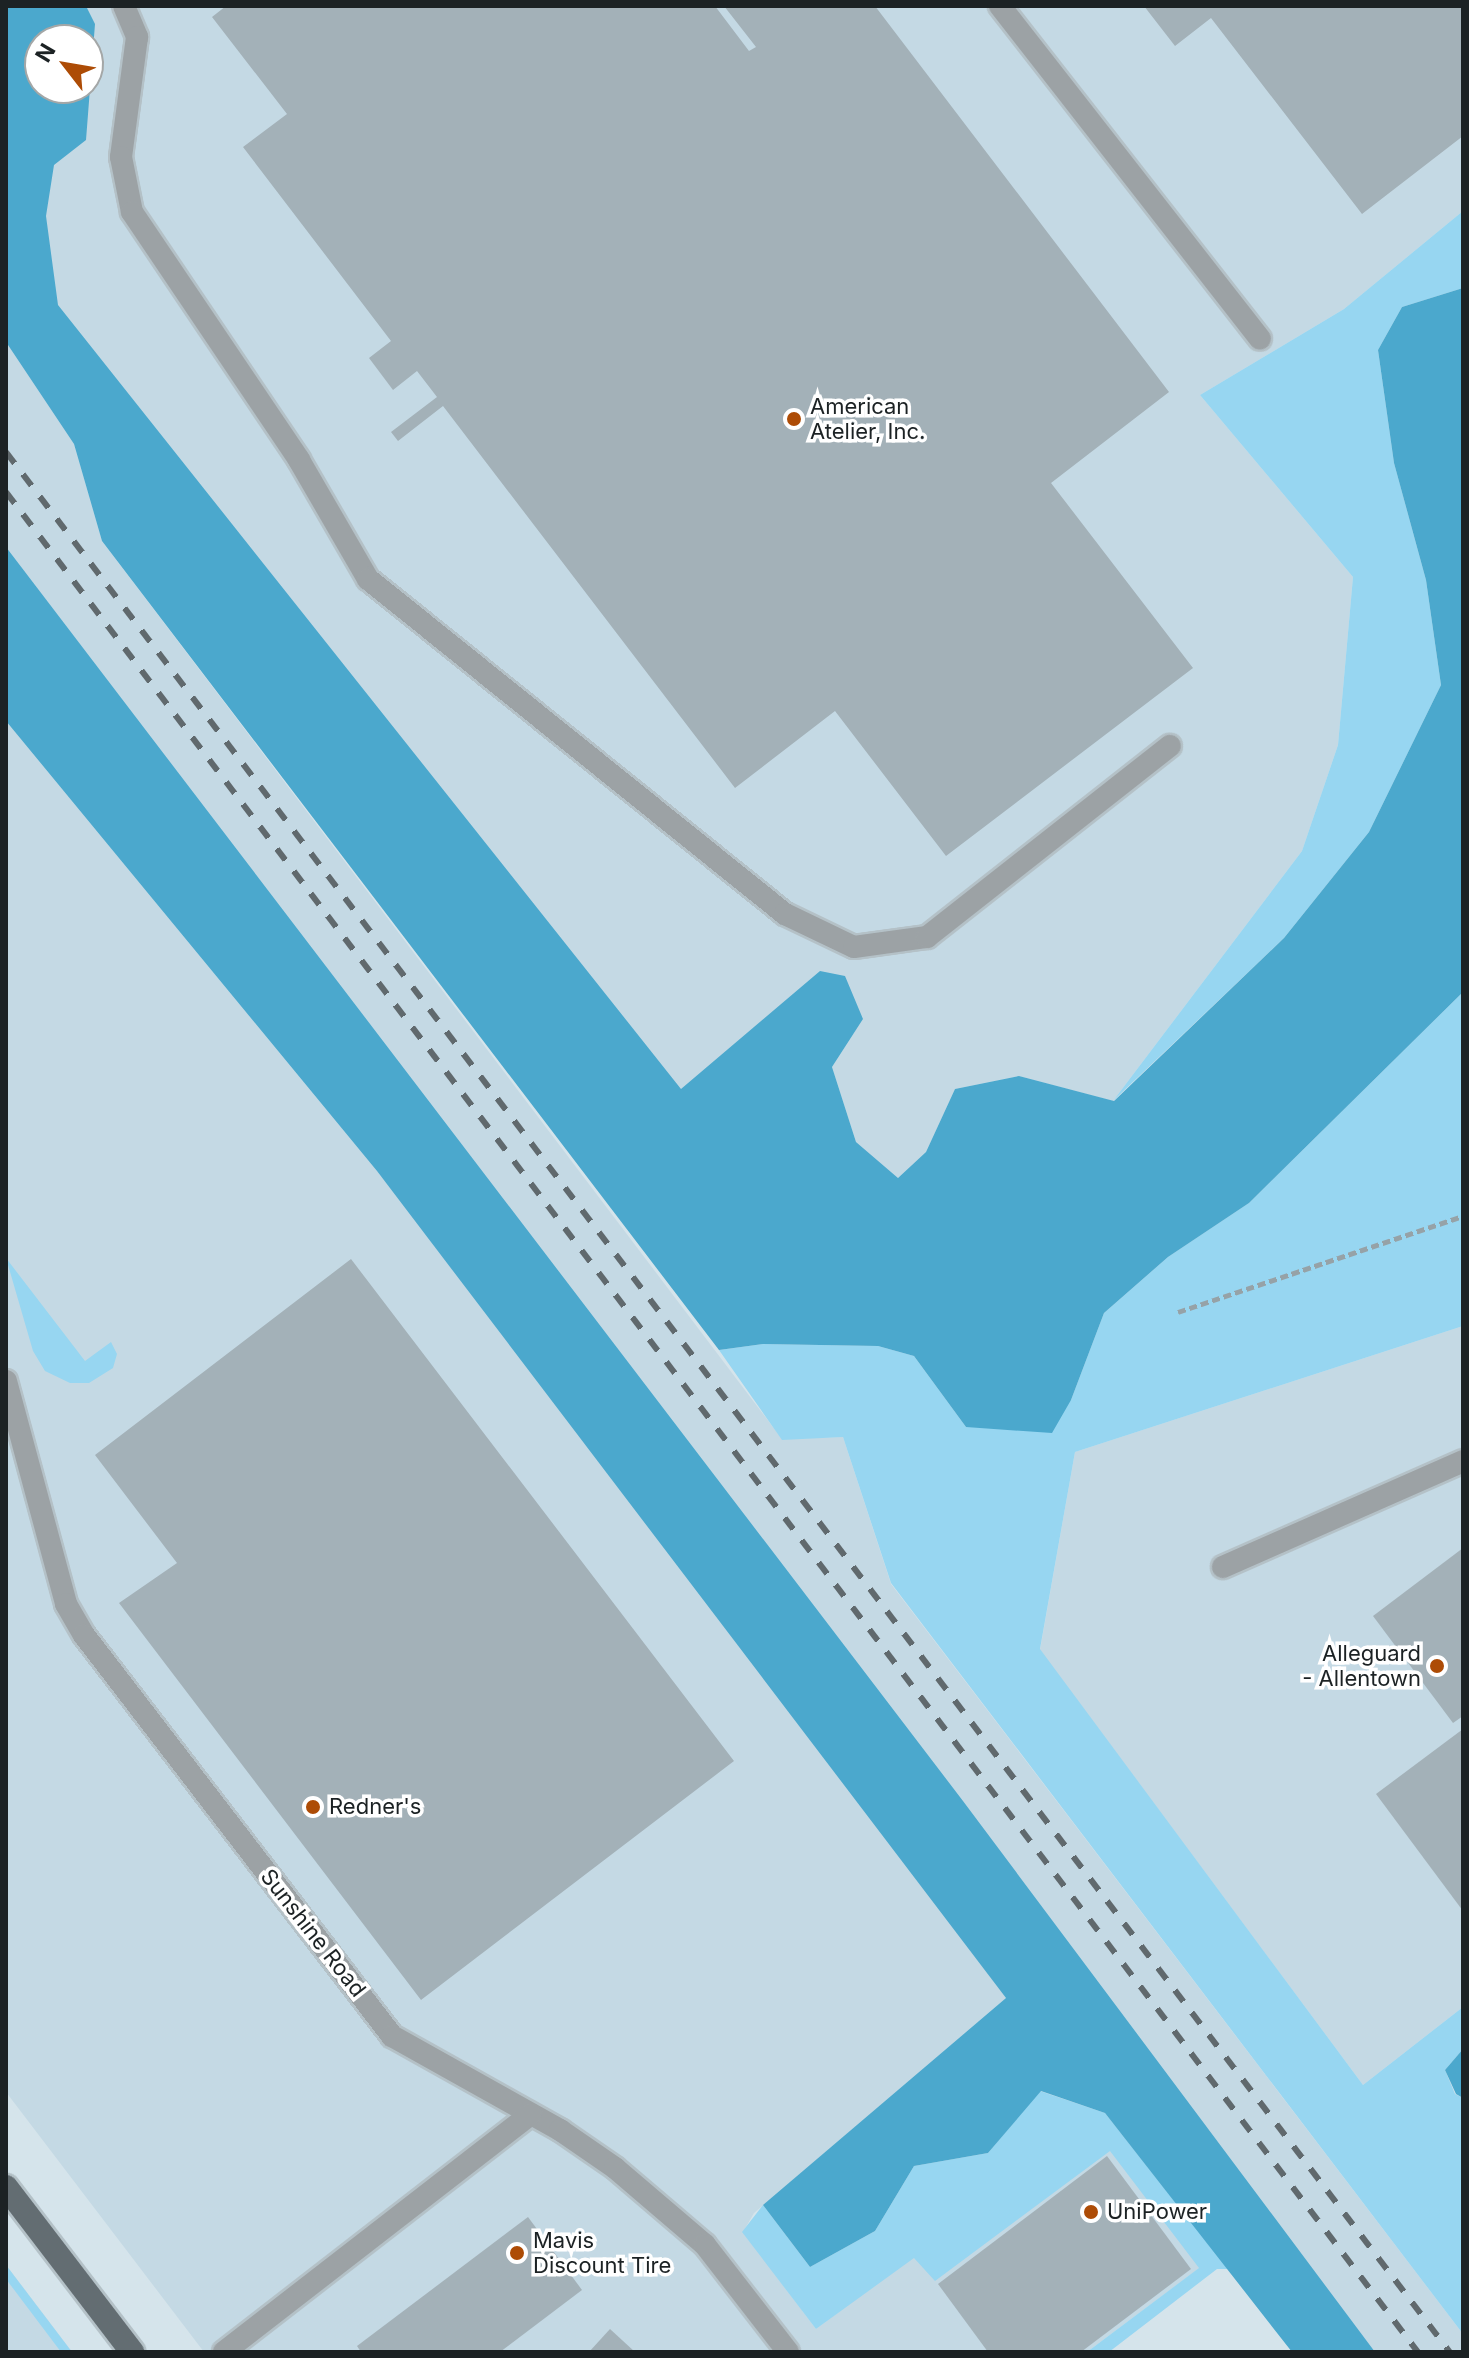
<!DOCTYPE html>
<html>
<head>
<meta charset="utf-8">
<style>
	body { margin:0 }
	#map { position:relative; width:1469px; height:2358px; overflow:hidden; background:#d5e4eb; font-family:Inter,sans-serif }
	div>[style] { position:absolute }
	[style*='--x'] { left:calc(var(--x)*1px); top:calc(var(--y)*1px); width:calc(var(--w)*1px); rotate:calc(var(--a)*1deg) }
	.built>* { inset:0; background:#c4d9e4 }
	.green>* { inset:0; background:#97d6f1 }
	.forest>* { inset:0; background:#4ba8cd }
	.building>* { inset:0; background:#a3b1b8 }
	.path>* { height:5px; margin-top:-2.5px; transform-origin:0; background:repeating-linear-gradient(90deg,#96a2a7 0 8px,transparent 0 12px) }
	.roads { filter:drop-shadow(2px 0 #b4c1c7) drop-shadow(-2px 0 #b4c1c7) drop-shadow(0 2px #b4c1c7) drop-shadow(0 -2px #b4c1c7) }
	.lane>* { height:22px; margin:-11px; padding:0 11px; transform-origin:11px; border-radius:11px; background:#9ca2a5 }
	.primary>* { height:24px; margin:-12px; padding:0 12px; transform-origin:12px; border-radius:12px; background:#636d72 }
	.rail>* { height:6px; margin-top:-3px; transform-origin:0; background:repeating-linear-gradient(90deg,#60696d 0 14px,transparent 0 28px) }
	.dots>* { width:22px; height:22px; translate:-50% -50%; box-sizing:border-box; border:4px solid #fff; border-radius:50% }
	span { translate:-50% -50%; white-space:nowrap; text-align:center; line-height:1.15; -webkit-text-stroke:7px #fff; paint-order:stroke }
	.poi-label { font-size:22px; color:#1c2224 }
	.left { translate:0 -50%; text-align:left }
	.right { translate:-100% -50%; text-align:right }
	.street-label { font-size:22px; color:#1c2224 }
	.frame { position:absolute; inset:0; border:8px solid #1c2224; pointer-events:none }
	.north { position:absolute; left:24px; top:24px; width:80px; height:80px; box-sizing:border-box; background:#fff; border:2px solid #a4a7a7; border-radius:50%; rotate:301deg; font-size:22px; font-weight:700; line-height:32px; text-align:center; color:#1c2224 }
	.north::after { content:''; display:block; margin:auto; width:28px; height:36px; background:#ad4c06; clip-path:polygon(50% 0,100% 100%,50% 72%,0 100%) }
</style>
</head>
<body>
<div id="map">
	<div class="built">
		<i style="clip-path:polygon(evenodd,6px 6px,1463px 6px,1463px 211px,1344px 309px,1200px 395px,1353px 577px,1338px 745px,1302px 851px,1113px 1101px,1019px 1076px,955px 1089px,926px 1152px,898px 1178px,856px 1142px,832px 1067px,863px 1019px,670px 1144px,6px 269px,6px 6px,40px 40px,88px 40px,88px 88px,40px 88px,40px 40px)"></i>
		<i style="clip-path:polygon(6px 342px,74px 444px,102px 541px,782px 1439px,843px 1437px,891px 1584px,1463px 2334px,1463px 2352px,1375px 2352px,6px 547px)"></i>
		<i style="clip-path:polygon(6px 721px,377px 1171px,716px 1601px,1006px 1998px,754px 2213px,743px 2232px,816px 2329px,1105px 2113px,1217px 2255px,1087px 2352px,204px 2352px,6px 2092px)"></i>
		<i style="clip-path:polygon(1463px 1326px,1463px 2007px,1363px 2085px,1040px 1650px,1075px 1452px)"></i>
		<i style="clip-path:polygon(6px 2265px,72px 2352px,6px 2352px)"></i>
	</div>
	<div class="green">
		<i style="clip-path:polygon(1463px 211px,1463px 288px,1402px 307px,1378px 350px,1394px 463px,1426px 580px,1441px 685px,1369px 832px,1284px 938px,1113px 1101px,1302px 851px,1338px 745px,1353px 577px,1200px 395px,1344px 309px)"></i>
		<i style="clip-path:polygon(1463px 992px,1463px 1326px,1075px 1452px,1040px 1649px,1363px 2085px,1463px 2007px,1463px 2049px,1445px 2070px,1455px 2094px,1463px 2098px,1463px 2334px,891px 1583px,843px 1437px,782px 1440px,719px 1350px,763px 1344px,878px 1346px,914px 1356px,966px 1427px,1071px 1400px,1104px 1313px,1168px 1257px,1249px 1203px)"></i>
		<i style="clip-path:polygon(6px 1258px,85px 1361px,111px 1342px,117px 1354px,113px 1368px,89px 1383px,70px 1383px,45px 1371px,33px 1351px)"></i>
		<i style="clip-path:polygon(1040px 2091px,1105px 2113px,1228px 2269px,1217px 2269px,1109px 2352px,1087px 2352px,1199px 2268px,1110px 2151px,935px 2281px,914px 2258px,816px 2329px,742px 2232px,763px 2205px,810px 2267px,875px 2231px,914px 2166px,988px 2153px)"></i>
		<i style="clip-path:polygon(6px 2265px,72px 2352px,61px 2352px,6px 2279px)"></i>
	</div>
	<div class="forest">
		<i style="clip-path:polygon(evenodd,6px 6px,86px 6px,95px 24px,86px 140px,54px 165px,46px 216px,58px 305px,681px 1089px,820px 971px,845px 976px,863px 1019px,832px 1067px,856px 1142px,898px 1178px,926px 1152px,955px 1089px,1019px 1076px,1114px 1101px,1284px 938px,1369px 832px,1441px 685px,1426px 580px,1394px 463px,1378px 350px,1402px 307px,1463px 288px,1463px 992px,1249px 1203px,1168px 1257px,1104px 1313px,1071px 1400px,1052px 1433px,966px 1427px,914px 1356px,878px 1346px,763px 1344px,719px 1350px,102px 541px,74px 444px,6px 342px,6px 6px,40px 40px,88px 40px,88px 88px,40px 88px,40px 40px)"></i>
		<i style="clip-path:polygon(6px 547px,963px 1801px,1375px 2352px,1292px 2352px,1105px 2113px,1041px 2091px,988px 2153px,914px 2166px,875px 2231px,810px 2267px,763px 2205px,1006px 1998px,377px 1171px,6px 721px)"></i>
		<i style="clip-path:polygon(1463px 2049px,1463px 2098px,1456px 2094px,1445px 2070px)"></i>
	</div>
	<div class="building">
		<i style="clip-path:polygon(226px 6px,715px 6px,749px 51px,756px 47px,724px 6px,875px 6px,1169px 392px,1051px 483px,1193px 668px,946px 856px,835px 711px,735px 788px,443px 406px,398px 441px,391px 432px,437px 397px,417px 371px,393px 390px,369px 358px,391px 341px,243px 147px,287px 114px,212px 17px)"></i>
		<i style="clip-path:polygon(1144px 6px,1463px 6px,1463px 136px,1362px 214px,1211px 18px,1175px 46px)"></i>
		<i style="clip-path:polygon(351px 1259px,734px 1761px,421px 2000px,119px 1603px,177px 1563px,95px 1455px)"></i>
		<i style="clip-path:polygon(1463px 1548px,1463px 1716px,1453px 1723px,1373px 1616px)"></i>
		<i style="clip-path:polygon(1463px 1729px,1463px 1911px,1376px 1794px)"></i>
		<i style="clip-path:polygon(1107px 2156px,1191px 2269px,1081px 2352px,988px 2352px,938px 2284px)"></i>
		<i style="clip-path:polygon(528px 2217px,582px 2290px,500px 2352px,361px 2352px,357px 2346px)"></i>
		<i style="clip-path:polygon(610px 2329px,635px 2352px,589px 2352px)"></i>
	</div>
	<div class="path">
		<i style="--x:1178;--y:1312;--w:301;--a:-18.6"></i>
	</div>
	<div class="roads">
		<div class="lane">
			<i style="--x:124;--y:6;--w:34;--a:67"></i>
			<i style="--x:137;--y:37;--w:121;--a:97.6"></i>
			<i style="--x:121;--y:157;--w:56;--a:78.7"></i>
			<i style="--x:132;--y:212;--w:299;--a:56"></i>
			<i style="--x:299;--y:460;--w:138;--a:59.9"></i>
			<i style="--x:368;--y:579;--w:535;--a:38.78"></i>
			<i style="--x:785;--y:914;--w:76;--a:25.6"></i>
			<i style="--x:854;--y:947;--w:74;--a:-7.8"></i>
			<i style="--x:927;--y:937;--w:309;--a:-38.2"></i>
			<i style="--x:1000;--y:6;--w:422;--a:52"></i>
			<i style="--x:6;--y:1381;--w:231;--a:74.9"></i>
			<i style="--x:66;--y:1604;--w:36;--a:60"></i>
			<i style="--x:84;--y:1635;--w:506;--a:52.47"></i>
			<i style="--x:392;--y:2036;--w:193;--a:29.2"></i>
			<i style="--x:560;--y:2130;--w:67;--a:34.6"></i>
			<i style="--x:615;--y:2168;--w:118;--a:40.5"></i>
			<i style="--x:705;--y:2245;--w:135;--a:52.2"></i>
			<i style="--x:1223;--y:1567;--w:262;--a:-23.8"></i>
			<i style="--x:224;--y:2352;--w:388;--a:-37.8"></i>
		</div>
		<div class="primary">
			<i style="--x:6;--y:2187;--w:208;--a:52.6"></i>
		</div>
	</div>
	<div class="rail">
		<i style="--x:6;--y:452;--w:2386;--a:52.77"></i>
		<i style="--x:6;--y:492;--w:2335;--a:52.8"></i>
	</div>
	<div class="dots">
		<i style="left:794px;top:419px;background:#ad4c06"></i>
		<i style="left:1437px;top:1666px;background:#ad4c06"></i>
		<i style="left:313px;top:1807px;background:#ad4c06"></i>
		<i style="left:1091px;top:2212px;background:#ad4c06"></i>
		<i style="left:517px;top:2253px;background:#ad4c06"></i>
	</div>
	<div class="poi-label">
		<span class="left" style="left:810px;top:419px">American<br>Atelier, Inc.</span>
		<span class="right" style="left:1421px;top:1666px">Alleguard<br>- Allentown</span>
		<span class="left" style="left:329px;top:1807px">Redner's</span>
		<span class="left" style="left:1107px;top:2212px">UniPower</span>
		<span class="left" style="left:533px;top:2253px">Mavis<br>Discount Tire</span>
	</div>
	<div class="street-label">
		<span style="left:313px;top:1933px;rotate:52deg">Sunshine Road</span>
	</div>
	<div class="frame"></div>
	<div class="north">N</div>
</div>
</body>
</html>
